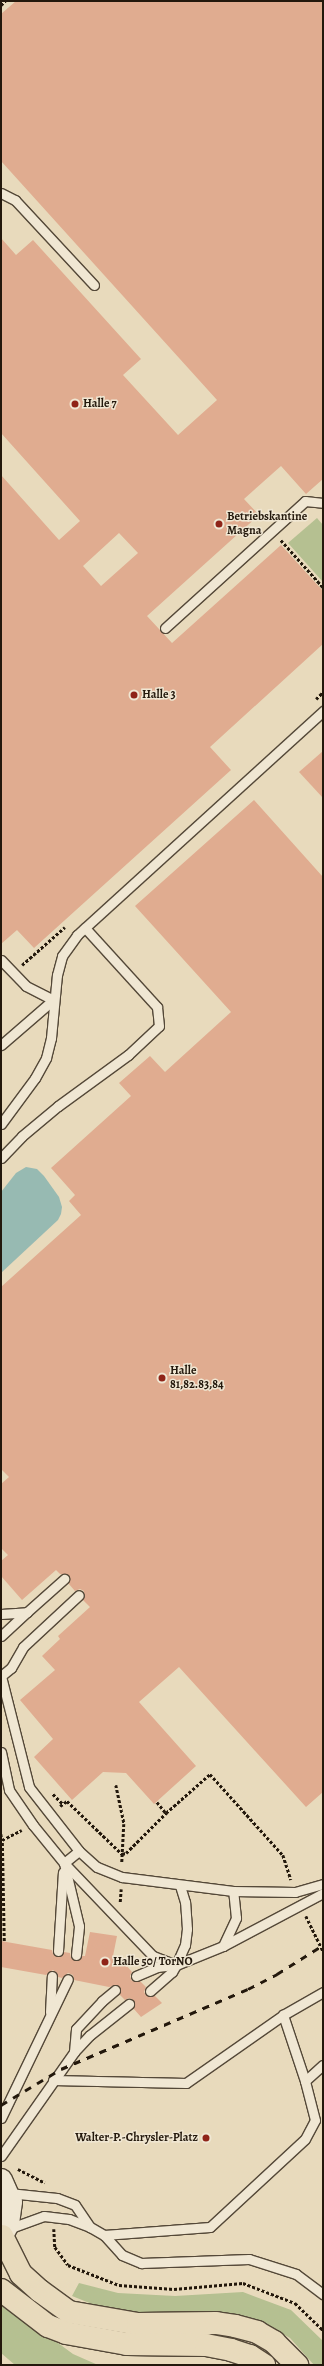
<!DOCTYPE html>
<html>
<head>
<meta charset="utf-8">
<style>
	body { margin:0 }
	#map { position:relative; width:324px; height:2366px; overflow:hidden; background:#e8dabc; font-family:Alegreya,serif }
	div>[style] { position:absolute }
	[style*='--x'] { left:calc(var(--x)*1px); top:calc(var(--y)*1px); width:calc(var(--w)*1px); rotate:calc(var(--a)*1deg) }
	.green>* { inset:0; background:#b5c091 }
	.water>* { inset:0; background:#97bab2 }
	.building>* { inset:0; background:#e0ac90 }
	.path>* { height:2.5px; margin-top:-1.25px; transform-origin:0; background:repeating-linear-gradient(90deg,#23180c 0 3px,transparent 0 5px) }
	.roads { filter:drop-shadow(1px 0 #544838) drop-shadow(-1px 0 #544838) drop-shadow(0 1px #544838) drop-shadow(0 -1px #544838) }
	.lane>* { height:9px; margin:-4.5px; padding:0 4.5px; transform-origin:4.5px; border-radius:4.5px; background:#f0e7d3 }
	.secondary>* { height:22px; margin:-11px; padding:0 11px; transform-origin:11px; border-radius:11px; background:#f0e7d3 }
	.highway>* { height:22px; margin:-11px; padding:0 11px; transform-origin:11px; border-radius:11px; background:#e8dabc }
	.rail>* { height:3px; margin-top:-1.5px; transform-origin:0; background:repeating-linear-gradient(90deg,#23180c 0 7px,transparent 0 14px) }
	.dots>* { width:11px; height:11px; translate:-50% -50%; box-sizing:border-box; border:2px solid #f0e7d3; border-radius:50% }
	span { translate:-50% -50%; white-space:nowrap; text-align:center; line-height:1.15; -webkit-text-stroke:3px #f0e7d3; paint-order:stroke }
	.poi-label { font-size:12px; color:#23180c; font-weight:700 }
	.left { translate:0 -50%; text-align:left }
	.right { translate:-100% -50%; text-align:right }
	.frame { position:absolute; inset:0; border:2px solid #23180c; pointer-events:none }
</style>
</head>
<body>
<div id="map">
	<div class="green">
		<i style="clip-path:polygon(317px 518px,323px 525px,323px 582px,288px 543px)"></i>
		<i style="clip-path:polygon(79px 2283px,118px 2293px,175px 2296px,243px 2292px,291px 2310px,323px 2341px,323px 2365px,314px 2365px,290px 2338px,257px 2320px,217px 2313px,112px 2312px,72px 2296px)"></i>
		<i style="clip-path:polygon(1px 2301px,73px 2354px,98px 2365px,15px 2365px,1px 2353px)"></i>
	</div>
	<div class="water">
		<i style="clip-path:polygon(26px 1167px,37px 1169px,44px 1176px,59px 1197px,62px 1207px,61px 1214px,58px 1220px,1px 1273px,1px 1192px,16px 1173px)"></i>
	</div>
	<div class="building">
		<i style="clip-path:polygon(evenodd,16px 1px,323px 1px,323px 479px,306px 494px,281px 466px,244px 499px,259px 515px,147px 616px,172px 643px,281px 545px,323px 591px,323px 644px,210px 747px,231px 770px,34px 948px,17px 930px,1px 944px,1px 475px,59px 540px,80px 521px,1px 433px,1px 238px,16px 255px,33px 240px,141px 359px,123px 375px,178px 435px,217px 400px,1px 161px,1px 14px,16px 1px,119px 533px,138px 553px,101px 586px,83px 566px,119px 533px)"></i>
		<i style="clip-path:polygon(323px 751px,323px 798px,299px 772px)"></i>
		<i style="clip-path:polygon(254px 800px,323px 877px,323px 1792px,306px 1807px,179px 1667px,139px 1702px,196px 1766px,154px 1804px,126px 1773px,103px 1772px,72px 1800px,34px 1757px,53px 1739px,20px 1700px,55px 1670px,42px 1656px,60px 1639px,58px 1636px,90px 1607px,83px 1600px,84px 1591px,80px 1589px,75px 1591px,68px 1583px,70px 1578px,68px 1575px,60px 1574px,56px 1570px,22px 1600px,1px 1576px,1px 1561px,8px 1555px,1px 1548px,1px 1484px,9px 1477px,1px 1469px,1px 1287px,81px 1215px,69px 1201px,75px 1195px,51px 1168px,131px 1096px,119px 1083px,150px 1056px,165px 1072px,231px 1012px,135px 906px)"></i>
		<i style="clip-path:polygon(90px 1932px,117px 1936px,113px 1956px,126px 1959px,125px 1964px,132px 1972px,130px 1976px,132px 1981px,140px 1981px,146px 1987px,144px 1992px,146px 1995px,154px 1995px,162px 2003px,141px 2017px,133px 2008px,135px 2004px,133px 2000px,129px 1998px,125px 2000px,119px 1994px,121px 1989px,117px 1985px,109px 1987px,74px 1980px,73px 1975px,68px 1973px,62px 1978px,58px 1977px,57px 1973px,53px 1970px,46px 1975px,1px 1967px,1px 1941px,52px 1950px,53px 1954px,57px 1957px,64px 1952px,70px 1953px,71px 1958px,76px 1961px,82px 1956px,85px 1956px)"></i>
	</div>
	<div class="path">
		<i style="--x:1;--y:5;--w:6;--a:-45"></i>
		<i style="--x:281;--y:540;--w:63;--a:48.2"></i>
		<i style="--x:316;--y:699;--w:10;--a:-45"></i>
		<i style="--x:22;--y:965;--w:57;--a:-41.5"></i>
		<i style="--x:116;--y:1785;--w:40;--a:78"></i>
		<i style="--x:124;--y:1824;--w:38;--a:93"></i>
		<i style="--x:53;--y:1794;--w:14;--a:45"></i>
		<i style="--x:157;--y:1802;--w:14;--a:51"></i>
		<i style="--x:166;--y:1813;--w:59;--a:-41.6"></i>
		<i style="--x:210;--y:1774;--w:109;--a:48"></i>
		<i style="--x:283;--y:1855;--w:26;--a:72"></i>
		<i style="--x:60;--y:1806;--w:9;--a:-36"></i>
		<i style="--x:67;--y:1801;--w:76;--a:43.9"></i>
		<i style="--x:122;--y:1854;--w:4;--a:-14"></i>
		<i style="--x:126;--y:1853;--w:57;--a:-45"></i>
		<i style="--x:1;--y:1834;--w:6;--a:81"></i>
		<i style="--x:120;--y:1902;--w:13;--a:-86"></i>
		<i style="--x:306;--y:1916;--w:39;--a:64"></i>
		<i style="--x:4;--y:1941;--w:101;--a:-91.1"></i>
		<i style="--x:2;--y:1840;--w:22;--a:-27"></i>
		<i style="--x:18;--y:2169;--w:30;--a:27"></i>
		<i style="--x:54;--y:2229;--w:18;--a:87"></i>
		<i style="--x:55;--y:2247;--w:22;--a:54"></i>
		<i style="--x:68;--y:2265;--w:55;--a:21.4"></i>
		<i style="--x:119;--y:2285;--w:55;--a:4.2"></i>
		<i style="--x:174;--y:2289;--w:69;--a:-5"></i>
		<i style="--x:243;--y:2283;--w:56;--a:21"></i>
		<i style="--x:295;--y:2303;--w:39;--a:44"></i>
	</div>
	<div class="roads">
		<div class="lane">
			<i style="--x:1;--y:193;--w:16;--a:27"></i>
			<i style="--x:15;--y:200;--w:116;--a:47.1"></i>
			<i style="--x:165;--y:628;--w:189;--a:-42.2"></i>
			<i style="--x:305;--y:501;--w:18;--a:6"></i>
			<i style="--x:1;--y:960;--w:36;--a:46"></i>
			<i style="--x:26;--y:986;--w:30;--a:27"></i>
			<i style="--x:53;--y:1000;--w:69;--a:139.1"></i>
			<i style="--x:1;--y:1124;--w:57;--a:-53.5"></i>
			<i style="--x:35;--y:1078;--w:23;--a:-61"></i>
			<i style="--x:46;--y:1058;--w:21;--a:-76"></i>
			<i style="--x:51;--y:1038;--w:63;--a:-84.6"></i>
			<i style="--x:57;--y:975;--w:20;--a:-75"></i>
			<i style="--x:62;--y:956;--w:26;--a:-54"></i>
			<i style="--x:77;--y:935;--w:333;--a:-42.3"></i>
			<i style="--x:1;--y:1158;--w:30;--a:-46"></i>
			<i style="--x:22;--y:1136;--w:47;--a:-39.8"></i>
			<i style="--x:58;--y:1106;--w:87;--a:-36.1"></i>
			<i style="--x:128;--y:1055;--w:42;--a:-43.1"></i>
			<i style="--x:159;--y:1026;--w:19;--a:-96"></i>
			<i style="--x:157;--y:1007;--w:107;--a:-132.3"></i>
			<i style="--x:1;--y:1614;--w:26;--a:-4"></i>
			<i style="--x:27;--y:1612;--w:50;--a:-41.7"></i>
			<i style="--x:1;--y:1636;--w:35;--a:-43"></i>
			<i style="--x:1;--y:1676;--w:114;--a:75.8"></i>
			<i style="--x:29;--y:1787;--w:81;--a:52"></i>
			<i style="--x:79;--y:1851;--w:24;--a:42"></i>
			<i style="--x:97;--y:1867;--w:27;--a:22"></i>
			<i style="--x:122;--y:1877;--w:112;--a:7.2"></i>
			<i style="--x:233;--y:1891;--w:62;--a:0.9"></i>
			<i style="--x:295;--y:1892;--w:29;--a:-16"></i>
			<i style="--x:1;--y:1676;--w:13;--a:-39"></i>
			<i style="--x:11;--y:1668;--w:24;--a:-60"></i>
			<i style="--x:23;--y:1647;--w:76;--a:-42.9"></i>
			<i style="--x:1;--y:1752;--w:39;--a:78"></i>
			<i style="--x:9;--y:1790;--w:42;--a:55.6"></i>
			<i style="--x:33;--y:1825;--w:49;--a:50.8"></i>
			<i style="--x:64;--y:1863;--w:129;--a:46.3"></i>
			<i style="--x:153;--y:1956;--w:25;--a:21"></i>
			<i style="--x:176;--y:1965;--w:22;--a:-66"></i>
			<i style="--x:185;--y:1945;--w:16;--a:-83"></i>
			<i style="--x:187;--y:1929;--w:27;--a:-94"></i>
			<i style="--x:185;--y:1902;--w:17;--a:-107"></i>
			<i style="--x:223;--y:1946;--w:31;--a:-65"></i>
			<i style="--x:236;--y:1918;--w:27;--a:-96"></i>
			<i style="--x:58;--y:1951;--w:79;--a:-86.4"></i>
			<i style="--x:76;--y:1955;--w:29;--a:-84"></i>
			<i style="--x:79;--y:1926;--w:65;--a:-103.4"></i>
			<i style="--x:64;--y:1863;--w:19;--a:-39"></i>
			<i style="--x:136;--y:1976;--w:23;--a:-23"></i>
			<i style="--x:157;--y:1967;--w:17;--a:-7"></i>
			<i style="--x:150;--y:1991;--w:29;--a:-41"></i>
			<i style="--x:172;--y:1972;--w:8;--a:-60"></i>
			<i style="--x:176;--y:1965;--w:51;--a:-22"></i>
			<i style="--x:223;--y:1946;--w:113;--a:-27.9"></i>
			<i style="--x:50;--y:2012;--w:36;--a:-87"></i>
			<i style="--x:74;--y:2052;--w:23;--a:-85"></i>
			<i style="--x:76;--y:2029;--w:38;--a:-47"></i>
			<i style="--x:102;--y:2001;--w:17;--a:-40"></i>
			<i style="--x:53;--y:2080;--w:133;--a:1.3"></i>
			<i style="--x:186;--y:2083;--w:118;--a:-35"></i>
			<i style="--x:283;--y:2015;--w:46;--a:-29.9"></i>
			<i style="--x:305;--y:2081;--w:24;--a:-42"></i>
			<i style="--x:1;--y:2118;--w:154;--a:-64.3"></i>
			<i style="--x:1;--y:2156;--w:127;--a:-54.9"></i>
			<i style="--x:74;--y:2052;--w:23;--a:-47"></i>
			<i style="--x:90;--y:2035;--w:50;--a:-38.5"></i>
			<i style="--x:9;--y:2193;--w:48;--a:5.9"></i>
			<i style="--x:57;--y:2198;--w:19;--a:21"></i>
			<i style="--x:75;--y:2205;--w:27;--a:56"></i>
			<i style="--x:8;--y:2229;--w:38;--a:-20"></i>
			<i style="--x:44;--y:2216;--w:25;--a:7"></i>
			<i style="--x:69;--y:2219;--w:22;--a:21"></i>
			<i style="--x:90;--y:2227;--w:16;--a:30"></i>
			<i style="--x:104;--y:2235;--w:27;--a:48"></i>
			<i style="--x:122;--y:2255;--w:21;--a:23"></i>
			<i style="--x:141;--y:2263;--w:108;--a:-2.1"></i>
			<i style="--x:249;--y:2259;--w:49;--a:17.7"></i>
			<i style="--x:296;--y:2274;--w:34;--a:37"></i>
			<i style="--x:104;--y:2235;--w:106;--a:-4.3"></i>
			<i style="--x:210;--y:2227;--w:129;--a:-42.8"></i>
			<i style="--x:305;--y:2139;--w:21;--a:-62"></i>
			<i style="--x:315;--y:2120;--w:40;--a:-104.4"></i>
			<i style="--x:305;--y:2081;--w:70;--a:-108.4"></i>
		</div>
		<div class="secondary">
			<i style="--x:1;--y:2180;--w:24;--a:66"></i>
			<i style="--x:11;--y:2202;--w:22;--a:98"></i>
			<i style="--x:8;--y:2224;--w:15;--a:118"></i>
		</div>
		<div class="highway">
			<i style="--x:2;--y:2236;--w:42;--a:63.4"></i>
			<i style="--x:21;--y:2274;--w:25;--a:42"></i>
			<i style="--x:40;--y:2291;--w:36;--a:36"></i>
			<i style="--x:69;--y:2312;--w:70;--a:9.9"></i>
			<i style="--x:138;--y:2324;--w:78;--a:-0.7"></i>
			<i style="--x:216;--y:2323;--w:19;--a:9"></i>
			<i style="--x:235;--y:2326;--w:23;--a:15"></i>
			<i style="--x:257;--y:2332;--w:20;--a:30"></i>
			<i style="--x:274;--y:2342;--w:33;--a:45"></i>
			<i style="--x:1;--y:2290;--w:59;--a:37.5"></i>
			<i style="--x:48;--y:2326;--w:19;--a:21"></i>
			<i style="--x:66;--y:2333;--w:62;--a:10.2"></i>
			<i style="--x:127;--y:2344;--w:79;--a:0.7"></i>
			<i style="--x:206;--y:2345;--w:25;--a:11"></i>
			<i style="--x:231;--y:2350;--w:20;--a:18"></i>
			<i style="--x:250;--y:2356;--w:17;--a:33"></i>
		</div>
	</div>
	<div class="rail">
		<i style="--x:1;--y:2105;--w:70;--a:-31"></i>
		<i style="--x:61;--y:2069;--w:203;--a:-23.2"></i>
		<i style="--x:248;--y:1989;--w:33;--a:-27"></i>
		<i style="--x:277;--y:1974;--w:54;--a:-32.2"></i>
	</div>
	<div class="dots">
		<i style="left:75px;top:404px;background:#8f2418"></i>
		<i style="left:219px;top:524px;background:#8f2418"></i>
		<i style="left:134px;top:695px;background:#8f2418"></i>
		<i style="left:162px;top:1378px;background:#8f2418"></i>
		<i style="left:105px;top:1962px;background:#8f2418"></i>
		<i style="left:206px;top:2138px;background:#8f2418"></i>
	</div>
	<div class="poi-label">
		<span class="left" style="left:83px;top:404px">Halle 7</span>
		<span class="left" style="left:227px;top:524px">Betriebskantine<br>Magna</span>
		<span class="left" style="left:142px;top:695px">Halle 3</span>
		<span class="left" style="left:170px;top:1378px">Halle<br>81,82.83,84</span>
		<span class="left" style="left:113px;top:1962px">Halle 50/ TorNO</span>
		<span class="right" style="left:198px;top:2138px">Walter-P.-Chrysler-Platz</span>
	</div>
	<div class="frame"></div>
</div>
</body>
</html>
